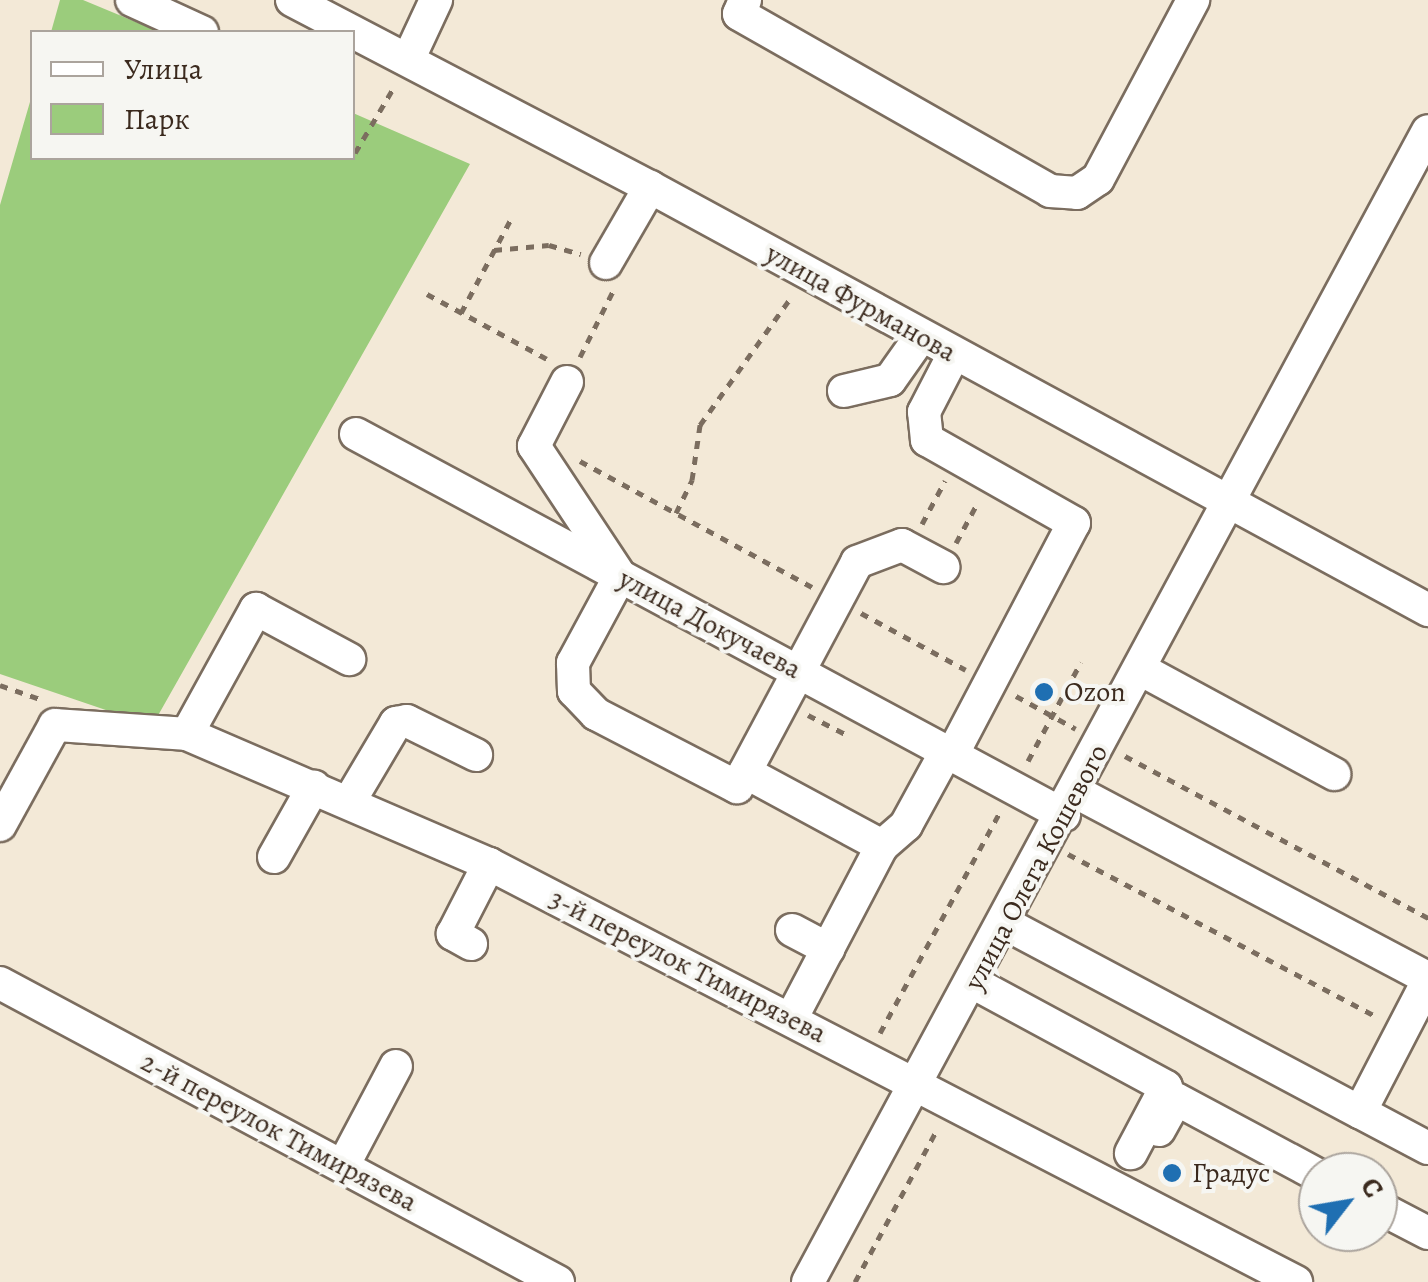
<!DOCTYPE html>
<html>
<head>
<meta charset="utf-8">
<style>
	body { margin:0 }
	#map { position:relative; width:1428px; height:1282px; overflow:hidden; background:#f3e9d7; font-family:Alegreya,serif }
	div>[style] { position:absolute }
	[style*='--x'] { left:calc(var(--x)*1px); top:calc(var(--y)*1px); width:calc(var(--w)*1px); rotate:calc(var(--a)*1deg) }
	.green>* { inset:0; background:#9bcc7c }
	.path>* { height:5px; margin-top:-2.5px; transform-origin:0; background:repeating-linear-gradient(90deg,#7b6d5f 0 8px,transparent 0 16px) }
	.roads { filter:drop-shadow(2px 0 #7b6d5f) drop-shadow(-2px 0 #7b6d5f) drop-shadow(0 2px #7b6d5f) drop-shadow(0 -2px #7b6d5f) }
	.minor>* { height:32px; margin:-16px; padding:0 16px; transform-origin:16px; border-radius:16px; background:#fff }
	.dots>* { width:28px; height:28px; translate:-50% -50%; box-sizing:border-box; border:5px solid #f6f6f2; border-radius:50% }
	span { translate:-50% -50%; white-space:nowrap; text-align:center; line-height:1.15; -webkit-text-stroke:8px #f6f6f2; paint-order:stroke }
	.street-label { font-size:28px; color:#3b2a1e }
	.poi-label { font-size:28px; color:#3b2a1e }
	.left { translate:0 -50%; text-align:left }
	.legend { position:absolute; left:30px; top:30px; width:325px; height:130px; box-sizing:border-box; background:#f6f6f2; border:2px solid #aba49d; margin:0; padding:12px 18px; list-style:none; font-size:30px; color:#3b2a1e }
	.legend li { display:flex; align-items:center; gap:20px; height:50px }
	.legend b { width:50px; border:2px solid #aba49d }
	.north { position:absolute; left:1298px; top:1152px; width:100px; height:100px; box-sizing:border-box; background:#f6f6f2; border:2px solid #aba49d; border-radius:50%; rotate:59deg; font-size:28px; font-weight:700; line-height:40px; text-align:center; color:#3b2a1e }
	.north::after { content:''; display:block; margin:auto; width:35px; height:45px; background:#1f6fb2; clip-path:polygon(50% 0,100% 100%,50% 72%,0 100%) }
</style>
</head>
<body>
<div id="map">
	<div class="green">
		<i style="clip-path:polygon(60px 0,83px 0,160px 32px,51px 32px)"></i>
		<i style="clip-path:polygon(32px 95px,32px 158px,352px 158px,353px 113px,470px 164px,156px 719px,144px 723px,0 674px,0 205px)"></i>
	</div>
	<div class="path">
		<i style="--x:355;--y:153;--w:77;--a:-59.4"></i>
		<i style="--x:494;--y:250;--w:55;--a:-5.2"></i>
		<i style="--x:549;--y:245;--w:33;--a:16"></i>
		<i style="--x:427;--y:294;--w:136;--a:28.4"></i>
		<i style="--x:461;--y:313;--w:109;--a:-62"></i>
		<i style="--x:580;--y:357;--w:74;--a:-63.4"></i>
		<i style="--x:580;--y:461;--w:264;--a:28.5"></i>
		<i style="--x:676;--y:513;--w:37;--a:-64"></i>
		<i style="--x:692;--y:480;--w:56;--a:-81.7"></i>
		<i style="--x:700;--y:425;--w:158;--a:-54.5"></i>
		<i style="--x:922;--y:524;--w:49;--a:-61.9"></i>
		<i style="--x:956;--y:543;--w:44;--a:-61.7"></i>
		<i style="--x:861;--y:613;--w:119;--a:28.5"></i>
		<i style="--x:0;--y:685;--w:42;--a:19.3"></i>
		<i style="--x:1016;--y:696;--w:68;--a:28.8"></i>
		<i style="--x:808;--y:715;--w:44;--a:27.1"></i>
		<i style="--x:1125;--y:756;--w:344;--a:28.1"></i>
		<i style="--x:1028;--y:761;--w:112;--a:-61.8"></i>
		<i style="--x:1068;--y:854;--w:349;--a:27.8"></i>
		<i style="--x:880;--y:1033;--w:249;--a:-61.5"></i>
		<i style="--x:855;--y:1282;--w:175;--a:-61.7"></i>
	</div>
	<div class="roads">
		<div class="minor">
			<i style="--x:132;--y:0;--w:77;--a:24.6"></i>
			<i style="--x:292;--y:0;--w:404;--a:27.6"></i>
			<i style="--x:650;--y:187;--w:886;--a:28.53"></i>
			<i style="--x:745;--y:0;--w:15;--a:113"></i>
			<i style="--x:739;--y:14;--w:358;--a:29.6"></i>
			<i style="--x:1050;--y:191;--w:27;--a:4"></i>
			<i style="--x:1077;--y:193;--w:25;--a:-34"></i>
			<i style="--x:1098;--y:179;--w:203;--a:-62"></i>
			<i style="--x:409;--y:58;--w:64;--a:-65"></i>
			<i style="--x:606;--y:263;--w:88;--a:-59.9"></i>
			<i style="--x:567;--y:382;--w:72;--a:117.3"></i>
			<i style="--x:534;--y:446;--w:156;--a:56.5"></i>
			<i style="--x:620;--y:576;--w:99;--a:118.4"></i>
			<i style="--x:573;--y:663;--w:28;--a:88"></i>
			<i style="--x:574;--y:691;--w:32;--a:46"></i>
			<i style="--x:596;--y:714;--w:159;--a:27.4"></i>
			<i style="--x:737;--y:787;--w:255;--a:-61.9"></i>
			<i style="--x:857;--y:562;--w:48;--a:-20.7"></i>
			<i style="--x:902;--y:545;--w:47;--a:28.2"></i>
			<i style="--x:844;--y:391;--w:47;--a:-13.4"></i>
			<i style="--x:890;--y:380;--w:54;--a:-54.8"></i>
			<i style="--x:356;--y:434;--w:804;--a:28.29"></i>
			<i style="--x:1140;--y:669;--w:221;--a:28.4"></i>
			<i style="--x:187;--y:734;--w:143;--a:-61.1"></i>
			<i style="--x:256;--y:609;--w:106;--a:28.3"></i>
			<i style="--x:952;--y:755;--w:262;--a:-62.3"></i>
			<i style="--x:1074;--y:523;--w:169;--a:-150.5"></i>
			<i style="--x:927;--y:440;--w:28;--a:-96"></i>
			<i style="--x:924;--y:412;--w:65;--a:-62.7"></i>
			<i style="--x:745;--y:772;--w:156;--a:28.4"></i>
			<i style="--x:1076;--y:792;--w:398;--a:27.9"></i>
			<i style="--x:349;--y:802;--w:92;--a:-59.3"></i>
			<i style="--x:396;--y:723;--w:11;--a:-10"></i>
			<i style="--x:407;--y:721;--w:77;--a:26.2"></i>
			<i style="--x:0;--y:825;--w:114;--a:-61.2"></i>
			<i style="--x:55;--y:725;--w:132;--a:3.9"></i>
			<i style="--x:187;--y:734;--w:329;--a:23.3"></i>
			<i style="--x:489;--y:864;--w:909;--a:27.38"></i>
			<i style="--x:274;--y:857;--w:81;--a:-60.6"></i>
			<i style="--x:1006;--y:924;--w:401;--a:28"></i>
			<i style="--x:1360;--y:1112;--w:148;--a:-62.6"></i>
			<i style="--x:792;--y:930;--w:41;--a:27.8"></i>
			<i style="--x:471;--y:944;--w:21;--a:-151"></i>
			<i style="--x:453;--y:934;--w:79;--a:-62.8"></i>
			<i style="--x:0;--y:983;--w:633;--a:28.18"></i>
			<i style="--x:974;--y:983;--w:218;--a:28.4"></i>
			<i style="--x:1166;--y:1087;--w:75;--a:117.9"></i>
			<i style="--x:791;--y:1019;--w:195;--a:-62.3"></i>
			<i style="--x:882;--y:846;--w:32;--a:-41"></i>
			<i style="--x:906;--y:825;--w:83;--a:-61.3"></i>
			<i style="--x:1360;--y:1112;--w:77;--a:27.9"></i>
			<i style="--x:1159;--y:1130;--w:35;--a:-61"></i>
			<i style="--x:1176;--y:1099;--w:161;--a:28.2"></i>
			<i style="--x:343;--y:1166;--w:113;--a:-62.1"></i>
			<i style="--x:1378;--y:1207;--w:56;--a:27.5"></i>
			<i style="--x:808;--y:1282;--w:1307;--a:-61.69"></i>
		</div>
	</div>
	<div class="dots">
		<i style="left:1044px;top:692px;background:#1f6fb2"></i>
		<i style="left:1172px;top:1173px;background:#1f6fb2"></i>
	</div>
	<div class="street-label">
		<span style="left:861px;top:303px;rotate:29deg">улица Фурманова</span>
		<span style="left:710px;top:624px;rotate:28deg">улица Докучаева</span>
		<span style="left:1036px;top:867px;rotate:-62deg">улица Олега Кошевого</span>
		<span style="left:688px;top:966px;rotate:27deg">3-й переулок Тимирязева</span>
		<span style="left:279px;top:1132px;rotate:28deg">2-й переулок Тимирязева</span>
	</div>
	<div class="poi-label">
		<span class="left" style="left:1064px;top:692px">Ozon</span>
		<span class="left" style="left:1192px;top:1173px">Градус</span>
	</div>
	<ul class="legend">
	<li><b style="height:12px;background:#fff"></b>Улица</li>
	<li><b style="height:28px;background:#9bcc7c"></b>Парк</li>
	</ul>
	<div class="north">С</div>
</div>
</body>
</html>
